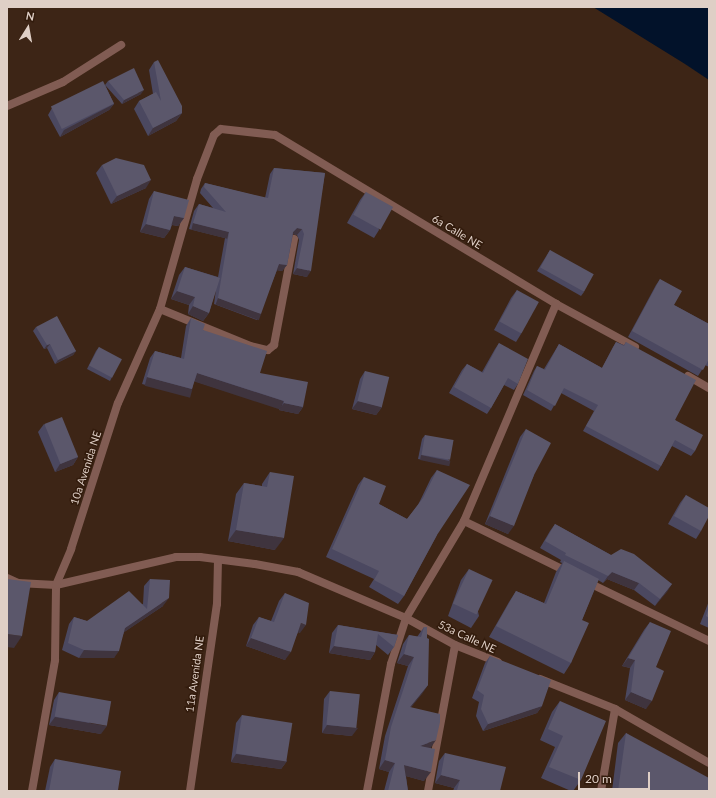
<!DOCTYPE html>
<html>
<head>
<meta charset="utf-8">
<style>
	body { margin:0 }
	#map { position:relative; width:716px; height:798px; overflow:hidden; background:#3d2516; font-family:Lato,sans-serif }
	div>[style] { position:absolute }
	[style*='--x'] { left:calc(var(--x)*1px); top:calc(var(--y)*1px); width:calc(var(--w)*1px); rotate:calc(var(--a)*1deg) }
	.water>* { inset:0; background:#02122a }
	.street>* { height:8px; margin:-4px; padding:0 4px; transform-origin:4px; border-radius:4px; background:#815c53 }
	.wall>* { inset:0; background:#4b4860 }
	.shaded-wall>* { inset:0; background:#3f343e; transform-origin:0 0 }
	.building>* { inset:0; background:#5b576b; transform-origin:0 0 }
	span { translate:-50% -50%; white-space:nowrap; text-align:center; line-height:1.15; -webkit-text-stroke:3px #321b0c; paint-order:stroke }
	.street-label { font-size:11px; color:#dfcfc6 }
	.frame { position:absolute; inset:0; border:8px solid #dfcfc6; pointer-events:none }
	.north { position:absolute; left:8px; top:8px; width:40px; height:40px; -webkit-text-stroke:3px #321b0c; paint-order:stroke; rotate:11deg; font-size:11px; font-weight:700; line-height:16px; text-align:center; color:#dfcfc6 }
	.north::after { content:''; display:block; margin:auto; width:14px; height:18px; background:#dfcfc6; clip-path:polygon(50% 0,100% 100%,50% 72%,0 100%) }
	.scale { position:absolute; left:578px; top:772px; width:72px; height:18px; box-sizing:border-box; border:2px solid #dfcfc6; border-top:0; padding-left:5px; font-size:12px; line-height:14px; white-space:nowrap; color:#dfcfc6; -webkit-text-stroke:3px #321b0c; paint-order:stroke }
</style>
</head>
<body>
<div id="map">
	<div class="water">
		<i style="clip-path:polygon(593px 7px,709px 7px,709px 80px,685px 64px)"></i>
	</div>
	<div class="street">
		<i style="--x:7;--y:106;--w:61;--a:-23.2"></i>
		<i style="--x:63;--y:82;--w:69;--a:-32.5"></i>
		<i style="--x:160;--y:309;--w:97;--a:22.3"></i>
		<i style="--x:250;--y:346;--w:18;--a:13"></i>
		<i style="--x:268;--y:350;--w:8;--a:-40"></i>
		<i style="--x:274;--y:345;--w:108;--a:-79.3"></i>
		<i style="--x:688;--y:376;--w:24;--a:30"></i>
		<i style="--x:464;--y:521;--w:116;--a:26.1"></i>
		<i style="--x:7;--y:578;--w:12;--a:24"></i>
		<i style="--x:18;--y:583;--w:38;--a:3"></i>
		<i style="--x:56;--y:585;--w:123;--a:-13.1"></i>
		<i style="--x:176;--y:557;--w:24;--a:0"></i>
		<i style="--x:200;--y:557;--w:55;--a:7.3"></i>
		<i style="--x:255;--y:564;--w:44;--a:10.5"></i>
		<i style="--x:298;--y:572;--w:117;--a:23.1"></i>
		<i style="--x:406;--y:618;--w:56;--a:28.9"></i>
		<i style="--x:455;--y:645;--w:46;--a:21.6"></i>
		<i style="--x:587;--y:582;--w:136;--a:25.8"></i>
		<i style="--x:540;--y:679;--w:81;--a:21.8"></i>
		<i style="--x:615;--y:709;--w:108;--a:29.9"></i>
		<i style="--x:32;--y:791;--w:133;--a:-80"></i>
		<i style="--x:55;--y:660;--w:75;--a:-89.2"></i>
		<i style="--x:56;--y:585;--w:39;--a:-67"></i>
		<i style="--x:71;--y:549;--w:153;--a:-72.2"></i>
		<i style="--x:118;--y:403;--w:103;--a:-65.9"></i>
		<i style="--x:160;--y:309;--w:135;--a:-74.1"></i>
		<i style="--x:197;--y:179;--w:47;--a:-68.9"></i>
		<i style="--x:214;--y:135;--w:9;--a:-41"></i>
		<i style="--x:221;--y:129;--w:54;--a:6.3"></i>
		<i style="--x:275;--y:135;--w:328;--a:31"></i>
		<i style="--x:556;--y:304;--w:90;--a:28.6"></i>
		<i style="--x:190;--y:791;--w:189;--a:-81.8"></i>
		<i style="--x:217;--y:604;--w:44;--a:-88.7"></i>
		<i style="--x:367;--y:791;--w:129;--a:-79.3"></i>
		<i style="--x:391;--y:664;--w:48;--a:-71.9"></i>
		<i style="--x:406;--y:618;--w:113;--a:-59.1"></i>
		<i style="--x:464;--y:521;--w:236;--a:-67"></i>
		<i style="--x:428;--y:791;--w:148;--a:-79.5"></i>
		<i style="--x:601;--y:791;--w:83;--a:-80.3"></i>
	</div>
	<div class="wall">
		<i style="clip-path:polygon(154px 62px,182px 113px,176px 121px,148px 136px,134px 109px,139px 101px,153px 94px,149px 70px)"></i>
		<i style="clip-path:polygon(108px 81px,141px 94px,122px 104px,105px 85px,114px 104px,109px 110px,60px 137px,48px 115px,52px 108px,105px 85px)"></i>
		<i style="clip-path:polygon(102px 165px,146px 188px,111px 204px,96px 173px)"></i>
		<i style="clip-path:polygon(274px 168px,325px 173px,307px 277px,293px 274px,299px 240px,297px 235px,293px 234px,287px 265px,282px 271px,277px 270px,257px 320px,214px 304px,216px 289px,209px 313px,203px 321px,188px 314px,189px 305px,171px 299px,179px 275px,185px 267px,218px 277px,225px 238px,189px 229px,194px 211px,199px 204px,213px 208px,200px 193px,201px 189px,205px 183px,265px 198px,270px 174px)"></i>
		<i style="clip-path:polygon(154px 191px,184px 218px,178px 226px,172px 225px,170px 230px,164px 238px,140px 232px,149px 199px)"></i>
		<i style="clip-path:polygon(366px 192px,379px 230px,374px 238px,347px 223px,360px 200px)"></i>
		<i style="clip-path:polygon(550px 250px,584px 292px,581px 296px,537px 271px)"></i>
		<i style="clip-path:polygon(660px 279px,674px 305px,709px 324px,709px 367px,705px 365px,698px 376px,628px 337px,656px 285px)"></i>
		<i style="clip-path:polygon(517px 290px,521px 334px,516px 342px,494px 330px,511px 298px)"></i>
		<i style="clip-path:polygon(191px 318px,203px 330px,260px 373px,303px 407px,298px 414px,279px 410px,279px 408px,194px 381px,192px 389px,187px 396px,142px 384px,150px 358px,155px 351px,181px 358px,186px 326px)"></i>
		<i style="clip-path:polygon(36px 327px,76px 351px,73px 355px,55px 364px,47px 348px,44px 349px,33px 331px)"></i>
		<i style="clip-path:polygon(616px 342px,624px 345px,626px 342px,695px 451px,691px 456px,672px 446px,661px 466px,658px 471px,583px 431px,594px 411px,561px 393px,551px 411px,523px 395px,534px 371px,537px 366px,544px 369px,559px 344px,602px 368px,613px 347px)"></i>
		<i style="clip-path:polygon(499px 343px,518px 384px,514px 390px,504px 385px,491px 408px,487px 414px,449px 393px,462px 370px,467px 364px,482px 372px,495px 349px)"></i>
		<i style="clip-path:polygon(99px 347px,112px 377px,110px 381px,87px 369px,96px 351px)"></i>
		<i style="clip-path:polygon(365px 371px,382px 407px,376px 415px,352px 409px,360px 379px)"></i>
		<i style="clip-path:polygon(44px 424px,78px 457px,73px 465px,55px 472px,38px 432px)"></i>
		<i style="clip-path:polygon(526px 429px,534px 475px,508px 534px,485px 524px,520px 437px)"></i>
		<i style="clip-path:polygon(425px 435px,450px 461px,447px 465px,418px 459px,422px 439px)"></i>
		<i style="clip-path:polygon(437px 470px,437px 535px,404px 596px,398px 604px,369px 587px,374px 579px,326px 557px,358px 485px,364px 477px,379px 504px,407px 519px,418px 505px,431px 478px)"></i>
		<i style="clip-path:polygon(270px 472px,275px 550px,228px 541px,236px 494px,244px 483px,262px 486px,262px 484px)"></i>
		<i style="clip-path:polygon(686px 495px,701px 531px,696px 539px,668px 524px,680px 503px)"></i>
		<i style="clip-path:polygon(555px 524px,611px 555px,672px 584px,655px 606px,634px 590px,607px 579px,603px 583px,598px 580px,582px 620px,571px 663px,564px 674px,489px 637px,509px 602px,516px 591px,544px 603px,556px 572px,562px 563px,560px 562px,561px 560px,540px 548px,550px 531px)"></i>
		<i style="clip-path:polygon(469px 569px,479px 616px,471px 628px,448px 616px,461px 580px)"></i>
		<i style="clip-path:polygon(150px 579px,163px 606px,124px 632px,114px 658px,79px 658px,62px 650px,69px 624px,74px 617px,87px 621px,143px 604px,144px 586px)"></i>
		<i style="clip-path:polygon(285px 593px,300px 633px,298px 632px,285px 660px,246px 646px,253px 625px,259px 617px,271px 621px,279px 601px)"></i>
		<i style="clip-path:polygon(709px 601px,709px 628px,700px 624px)"></i>
		<i style="clip-path:polygon(650px 622px,656px 667px,646px 709px,625px 700px,630px 668px,622px 666px,644px 630px)"></i>
		<i style="clip-path:polygon(338px 625px,398px 635px,394px 647px,388px 655px,376px 645px,375px 652px,370px 660px,329px 653px,332px 633px)"></i>
		<i style="clip-path:polygon(424px 627px,428px 685px,411px 707px,431px 749px,424px 781px,406px 776px,408px 791px,384px 791px,389px 772px,379px 769px,385px 736px,408px 666px,397px 663px,403px 644px,409px 635px,417px 637px)"></i>
		<i style="clip-path:polygon(490px 656px,542px 706px,537px 713px,483px 731px,476px 716px,479px 702px,472px 698px,485px 663px)"></i>
		<i style="clip-path:polygon(330px 691px,352px 736px,322px 733px,324px 699px)"></i>
		<i style="clip-path:polygon(59px 692px,101px 734px,49px 725px,54px 700px)"></i>
		<i style="clip-path:polygon(560px 701px,581px 780px,573px 791px,571px 791px,541px 778px,555px 747px,540px 740px,552px 712px)"></i>
		<i style="clip-path:polygon(242px 715px,287px 761px,281px 769px,231px 762px,236px 723px)"></i>
		<i style="clip-path:polygon(626px 733px,709px 791px,612px 791px,618px 743px)"></i>
		<i style="clip-path:polygon(445px 753px,500px 791px,453px 791px,454px 788px,435px 783px,439px 761px)"></i>
		<i style="clip-path:polygon(55px 759px,118px 790px,117px 791px,45px 791px,50px 767px)"></i>
	</div>
	<div class="shaded-wall">
		<i style="clip-path:polygon(144px 90px,141px 94px,122px 104px,124px 100px)"></i>
		<i style="clip-path:polygon(114px 104px,109px 110px,60px 137px,64px 130px)"></i>
		<i style="clip-path:polygon(182px 113px,176px 121px,148px 136px,153px 128px)"></i>
		<i style="clip-path:polygon(151px 180px,146px 188px,111px 204px,117px 196px)"></i>
		<i style="clip-path:polygon(174px 216px,184px 218px,178px 226px,168px 224px)"></i>
		<i style="left:193px;top:223px;width:37px;height:7px;rotate:14deg"></i>
		<i style="clip-path:polygon(146px 224px,170px 230px,164px 238px,140px 232px)"></i>
		<i style="clip-path:polygon(297px 228px,302px 229px,297px 235px,293px 234px,293px 232px)"></i>
		<i style="clip-path:polygon(279px 264px,287px 265px,282px 271px,275px 270px)"></i>
		<i style="clip-path:polygon(297px 268px,311px 271px,307px 277px,293px 274px)"></i>
		<i style="clip-path:polygon(177px 291px,195px 297px,189px 305px,171px 299px)"></i>
		<i style="left:218px;top:298px;width:46px;height:7px;rotate:20deg"></i>
		<i style="clip-path:polygon(193px 306px,209px 313px,203px 321px,188px 314px)"></i>
		<i style="clip-path:polygon(50px 344px,47px 348px,44px 349px,47px 345px)"></i>
		<i style="clip-path:polygon(76px 351px,73px 355px,55px 364px,58px 360px)"></i>
		<i style="left:197px;top:373px;width:91px;height:9px;rotate:18deg"></i>
		<i style="left:147px;top:377px;width:47px;height:9px;rotate:15deg"></i>
		<i style="clip-path:polygon(358px 401px,382px 407px,376px 415px,352px 409px)"></i>
		<i style="clip-path:polygon(284px 403px,303px 407px,298px 414px,279px 410px)"></i>
		<i style="left:421px;top:455px;width:30px;height:5px;rotate:12deg"></i>
		<i style="clip-path:polygon(78px 457px,73px 465px,55px 472px,60px 464px)"></i>
		<i style="clip-path:polygon(490px 516px,514px 526px,508px 534px,485px 524px)"></i>
		<i style="clip-path:polygon(236px 530px,284px 538px,275px 550px,228px 541px)"></i>
		<i style="clip-path:polygon(612px 572px,639px 583px,634px 590px,607px 579px,603px 583px,608px 576px)"></i>
		<i style="clip-path:polygon(672px 584px,667px 592px,655px 606px,660px 599px)"></i>
		<i style="clip-path:polygon(169px 598px,163px 606px,120px 635px,125px 628px)"></i>
		<i style="clip-path:polygon(301px 623px,306px 625px,300px 633px,296px 631px)"></i>
		<i style="clip-path:polygon(7px 634px,22px 636px,14px 648px,7px 647px)"></i>
		<i style="clip-path:polygon(251px 638px,291px 652px,285px 660px,246px 646px)"></i>
		<i style="clip-path:polygon(334px 646px,375px 652px,370px 660px,329px 653px)"></i>
		<i style="clip-path:polygon(84px 650px,119px 651px,114px 658px,79px 658px)"></i>
		<i style="clip-path:polygon(404px 654px,414px 657px,408px 666px,397px 663px)"></i>
		<i style="clip-path:polygon(628px 658px,635px 660px,630px 668px,622px 666px)"></i>
		<i style="clip-path:polygon(428px 685px,422px 694px,404px 716px,410px 707px)"></i>
		<i style="clip-path:polygon(631px 692px,652px 701px,646px 709px,625px 700px)"></i>
		<i style="clip-path:polygon(542px 706px,537px 713px,483px 731px,488px 724px)"></i>
		<i style="clip-path:polygon(55px 717px,107px 726px,101px 734px,49px 725px)"></i>
		<i style="clip-path:polygon(327px 725px,358px 728px,352px 736px,322px 733px)"></i>
		<i style="clip-path:polygon(436px 740px,430px 749px,420px 746px)"></i>
		<i style="clip-path:polygon(236px 754px,287px 761px,281px 769px,231px 762px)"></i>
		<i style="clip-path:polygon(385px 760px,395px 763px,389px 772px,379px 769px)"></i>
		<i style="clip-path:polygon(404px 765px,431px 772px,424px 781px,398px 774px)"></i>
		<i style="clip-path:polygon(441px 775px,460px 780px,454px 788px,435px 783px)"></i>
	</div>
	<div class="building">
		<i style="clip-path:polygon(158px 60px,182px 106px,182px 113px,153px 128px,139px 101px,156px 92px,161px 101px,154px 62px)"></i>
		<i style="clip-path:polygon(134px 68px,144px 90px,124px 100px,108px 81px)"></i>
		<i style="left:103px;top:81px;width:25px;height:58px;rotate:64deg"></i>
		<i style="clip-path:polygon(116px 158px,144px 165px,151px 180px,117px 196px,102px 165px)"></i>
		<i style="clip-path:polygon(274px 168px,325px 173px,311px 271px,297px 268px,304px 234px,302px 229px,297px 228px,293px 232px,287px 265px,279px 264px,261px 314px,218px 298px,229px 232px,193px 223px,199px 204px,226px 212px,204px 187px,205px 183px,268px 198px)"></i>
		<i style="clip-path:polygon(154px 191px,189px 200px,184px 218px,174px 216px,170px 230px,146px 224px)"></i>
		<i style="left:366px;top:192px;width:31px;height:26px;rotate:29deg"></i>
		<i style="left:550px;top:250px;width:50px;height:20px;rotate:29deg"></i>
		<i style="clip-path:polygon(185px 267px,220px 278px,209px 313px,193px 306px,195px 297px,177px 291px)"></i>
		<i style="clip-path:polygon(660px 279px,682px 291px,674px 305px,709px 324px,709px 359px,703px 370px,632px 331px)"></i>
		<i style="left:517px;top:290px;width:25px;height:36px;rotate:29deg"></i>
		<i style="clip-path:polygon(57px 316px,76px 351px,58px 360px,50px 344px,47px 345px,36px 327px)"></i>
		<i style="clip-path:polygon(191px 318px,205px 324px,203px 330px,267px 351px,260px 373px,308px 382px,303px 407px,284px 403px,284px 401px,197px 373px,192px 389px,147px 377px,155px 351px,184px 359px)"></i>
		<i style="clip-path:polygon(616px 342px,624px 346px,626px 342px,696px 380px,675px 420px,703px 435px,695px 451px,675px 440px,661px 466px,586px 426px,598px 405px,564px 388px,555px 406px,527px 390px,537px 366px,545px 370px,559px 344px,602px 368px)"></i>
		<i style="clip-path:polygon(499px 343px,528px 359px,518px 384px,508px 378px,491px 408px,454px 387px,467px 364px,483px 373px)"></i>
		<i style="left:99px;top:347px;width:26px;height:21px;rotate:28deg"></i>
		<i style="left:365px;top:371px;width:25px;height:31px;rotate:14deg"></i>
		<i style="left:62px;top:417px;width:43px;height:19px;rotate:68deg"></i>
		<i style="clip-path:polygon(526px 429px,551px 443px,534px 475px,514px 526px,490px 516px)"></i>
		<i style="left:425px;top:435px;width:29px;height:20px;rotate:10deg"></i>
		<i style="clip-path:polygon(437px 470px,470px 485px,437px 535px,404px 596px,374px 580px,379px 571px,332px 549px,364px 477px,386px 486px,379px 504px,407px 519px,423px 498px)"></i>
		<i style="clip-path:polygon(270px 472px,294px 476px,284px 538px,236px 530px,244px 483px,267px 487px)"></i>
		<i style="clip-path:polygon(686px 495px,709px 508px,709px 516px,701px 531px,674px 516px)"></i>
		<i style="clip-path:polygon(555px 524px,611px 555px,621px 549px,634px 554px,672px 584px,660px 599px,639px 583px,612px 572px,608px 576px,565px 555px,566px 553px,545px 541px)"></i>
		<i style="clip-path:polygon(564px 561px,599px 579px,582px 620px,589px 623px,571px 663px,496px 626px,516px 591px,546px 604px)"></i>
		<i style="left:469px;top:569px;width:26px;height:38px;rotate:25deg"></i>
		<i style="clip-path:polygon(7px 579px,31px 582px,22px 636px,7px 634px)"></i>
		<i style="clip-path:polygon(150px 579px,170px 580px,169px 598px,125px 628px,119px 651px,84px 650px,68px 643px,74px 617px,87px 621px,129px 591px,147px 609px)"></i>
		<i style="clip-path:polygon(285px 593px,309px 603px,306px 625px,301px 623px,291px 652px,251px 638px,259px 617px,274px 622px)"></i>
		<i style="clip-path:polygon(709px 607px,709px 618px,706px 616px)"></i>
		<i style="clip-path:polygon(650px 622px,671px 631px,656px 667px,664px 671px,652px 701px,631px 692px,635px 660px,628px 658px)"></i>
		<i style="clip-path:polygon(338px 625px,398px 635px,394px 647px,378px 634px,375px 652px,334px 646px)"></i>
		<i style="clip-path:polygon(424px 627px,427px 627px,427px 638px,429px 639px,428px 685px,410px 707px,440px 714px,440px 722px,436px 740px,420px 746px,435px 749px,431px 772px,404px 765px,408px 791px,388px 791px,395px 763px,385px 760px,391px 727px,414px 657px,404px 654px,409px 635px,421px 637px)"></i>
		<i style="clip-path:polygon(490px 656px,551px 680px,542px 706px,488px 724px,481px 709px,484px 695px,477px 690px)"></i>
		<i style="left:330px;top:691px;width:30px;height:34px;rotate:6deg"></i>
		<i style="left:59px;top:692px;width:53px;height:25px;rotate:10deg"></i>
		<i style="clip-path:polygon(560px 701px,606px 721px,581px 780px,549px 767px,563px 736px,548px 729px)"></i>
		<i style="left:242px;top:715px;width:51px;height:39px;rotate:9deg"></i>
		<i style="clip-path:polygon(626px 733px,709px 778px,709px 791px,618px 791px)"></i>
		<i style="clip-path:polygon(445px 753px,506px 767px,500px 791px,463px 791px,457px 790px,460px 780px,441px 775px)"></i>
		<i style="clip-path:polygon(55px 759px,121px 771px,118px 790px,115px 790px,114px 791px,49px 791px)"></i>
	</div>
	<div class="street-label">
		<span style="left:457px;top:232px;rotate:31deg">6a Calle NE</span>
		<span style="left:86px;top:468px;rotate:-72deg">10a Avenida NE</span>
		<span style="left:467px;top:637px;rotate:25deg">53a Calle NE</span>
		<span style="left:195px;top:674px;rotate:-82deg">11a Avenida NE</span>
	</div>
	<div class="frame"></div>
	<div class="north">N</div>
	<div class="scale">20 m</div>
</div>
</body>
</html>
